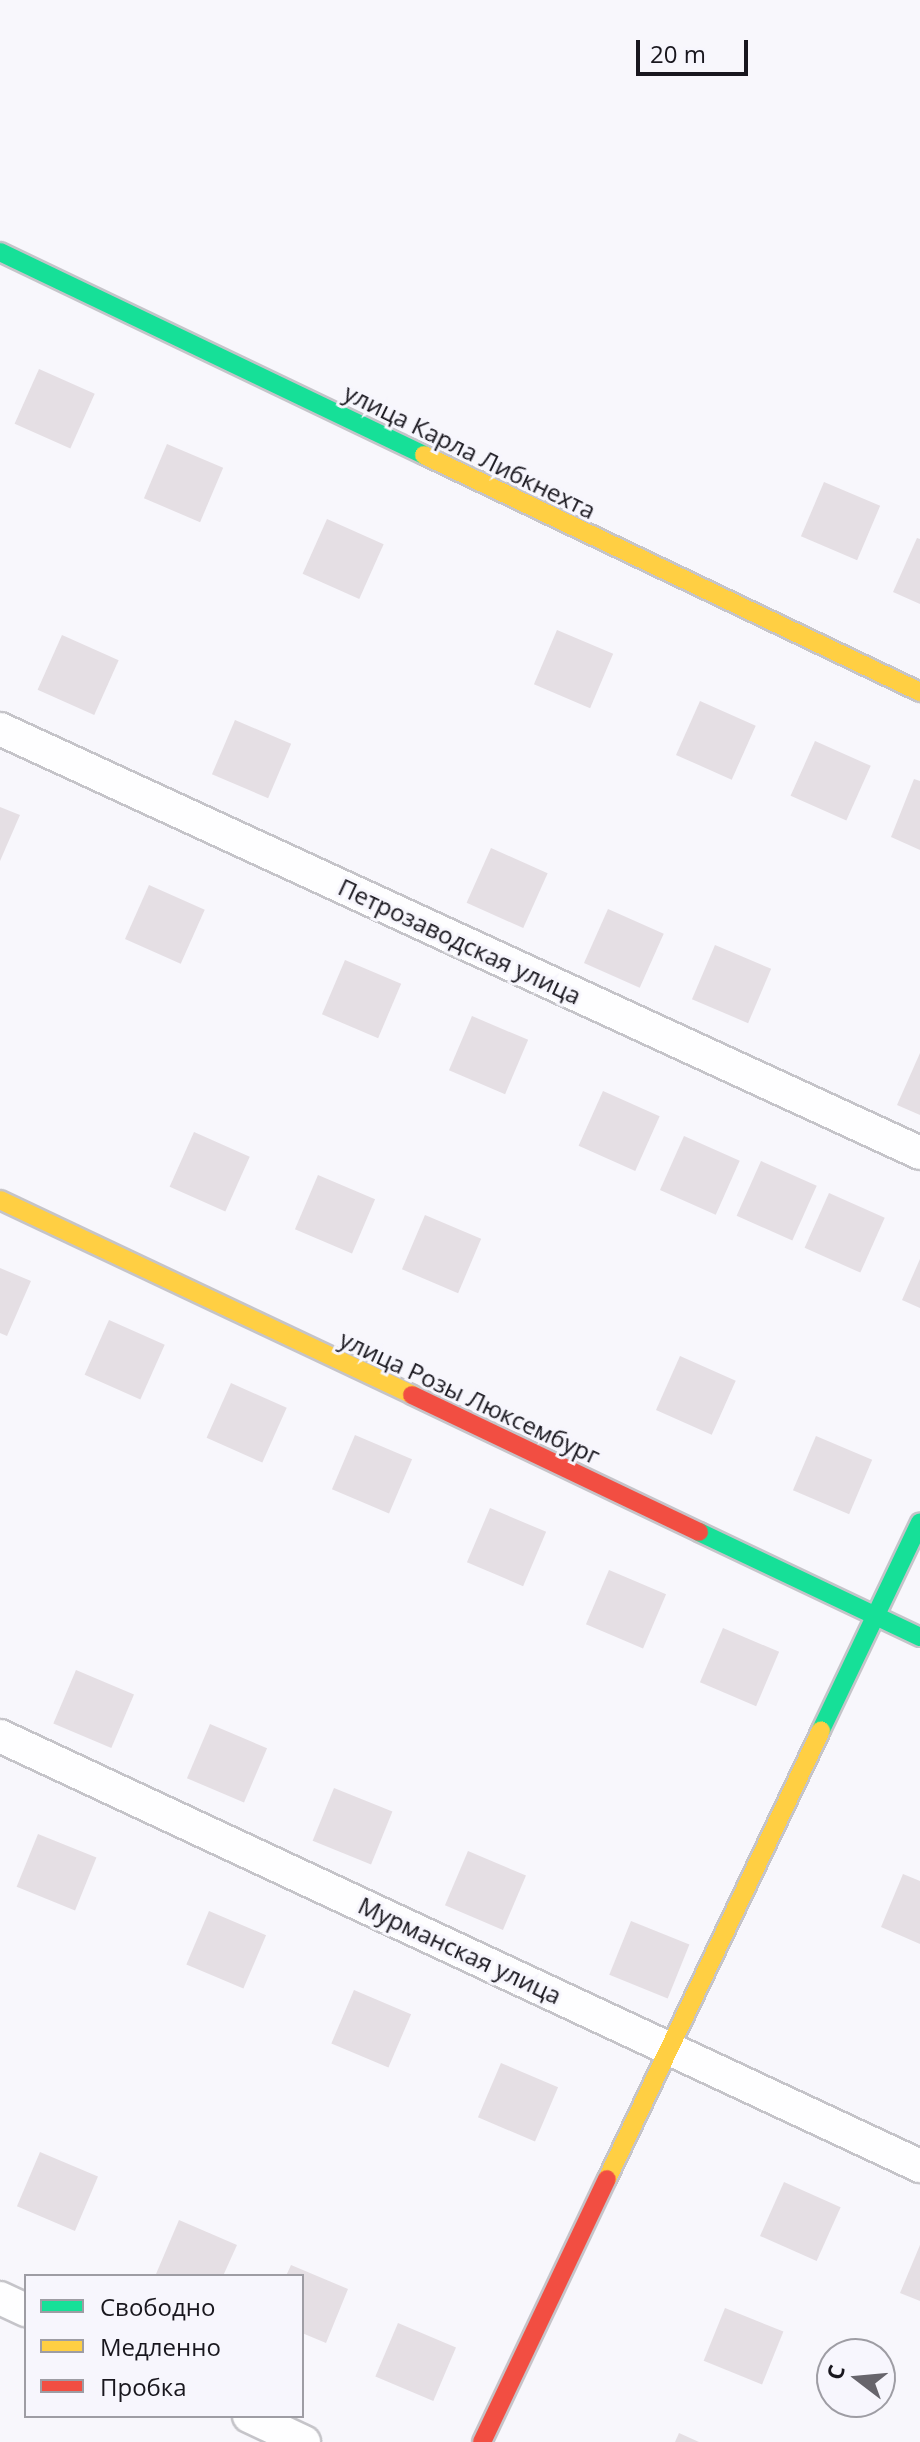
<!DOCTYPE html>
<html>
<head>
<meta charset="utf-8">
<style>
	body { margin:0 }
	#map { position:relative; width:920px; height:2442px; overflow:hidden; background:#f8f7fc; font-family:"Open Sans",sans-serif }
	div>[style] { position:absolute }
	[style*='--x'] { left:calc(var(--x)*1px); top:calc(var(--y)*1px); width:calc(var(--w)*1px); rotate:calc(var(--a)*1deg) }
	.building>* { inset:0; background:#e5dfe4; transform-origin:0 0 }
	.roads { filter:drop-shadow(2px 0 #c5c4c9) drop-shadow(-2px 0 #c5c4c9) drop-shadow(0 2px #c5c4c9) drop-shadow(0 -2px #c5c4c9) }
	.street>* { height:32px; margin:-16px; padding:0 16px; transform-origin:16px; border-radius:16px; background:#fefeff }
	.fast>* { height:18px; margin:-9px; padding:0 9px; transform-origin:9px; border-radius:9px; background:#16e098 }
	.slow>* { height:18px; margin:-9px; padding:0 9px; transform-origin:9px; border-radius:9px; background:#ffcf43 }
	.jam>* { height:18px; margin:-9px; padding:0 9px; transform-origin:9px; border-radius:9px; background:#f24e42 }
	span { translate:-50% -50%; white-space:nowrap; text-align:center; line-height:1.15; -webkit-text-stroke:6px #f7f6fd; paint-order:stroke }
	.street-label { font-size:24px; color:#19171e }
	.legend { position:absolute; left:24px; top:2274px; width:280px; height:144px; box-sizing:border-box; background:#f7f6fd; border:2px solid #9e9da4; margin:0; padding:10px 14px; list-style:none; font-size:24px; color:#19171e }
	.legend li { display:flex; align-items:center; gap:16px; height:40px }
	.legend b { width:40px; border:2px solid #9e9da4 }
	.north { position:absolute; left:816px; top:2338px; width:80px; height:80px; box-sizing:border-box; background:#f7f6fd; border:2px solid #9e9da4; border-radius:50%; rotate:286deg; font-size:22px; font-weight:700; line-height:32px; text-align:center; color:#19171e }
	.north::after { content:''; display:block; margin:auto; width:28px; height:36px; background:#67656c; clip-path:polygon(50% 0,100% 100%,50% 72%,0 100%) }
	.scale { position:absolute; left:636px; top:40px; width:112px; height:36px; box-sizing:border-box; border:4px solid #19171e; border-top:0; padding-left:10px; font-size:24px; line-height:28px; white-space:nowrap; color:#19171e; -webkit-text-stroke:6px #f7f6fd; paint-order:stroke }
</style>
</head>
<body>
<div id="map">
	<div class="building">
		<i style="left:39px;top:369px;width:61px;height:60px;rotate:24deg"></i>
		<i style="left:167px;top:444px;width:61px;height:59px;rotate:23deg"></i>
		<i style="left:824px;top:482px;width:61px;height:59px;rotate:23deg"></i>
		<i style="left:327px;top:519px;width:62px;height:60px;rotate:24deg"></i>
		<i style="clip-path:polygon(917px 538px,920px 539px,920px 604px,893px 592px)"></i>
		<i style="left:557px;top:630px;width:61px;height:59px;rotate:23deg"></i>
		<i style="left:62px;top:635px;width:62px;height:60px;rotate:24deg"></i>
		<i style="left:700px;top:701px;width:61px;height:59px;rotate:24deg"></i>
		<i style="left:235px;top:720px;width:61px;height:59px;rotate:23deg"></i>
		<i style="left:815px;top:741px;width:61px;height:60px;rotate:24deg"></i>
		<i style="clip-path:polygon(914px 779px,920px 781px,920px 850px,891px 837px)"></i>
		<i style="clip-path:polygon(0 807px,20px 815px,0 861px)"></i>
		<i style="left:491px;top:848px;width:62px;height:60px;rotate:24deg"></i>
		<i style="left:149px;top:885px;width:61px;height:59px;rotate:24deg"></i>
		<i style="left:608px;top:909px;width:61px;height:59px;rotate:24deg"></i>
		<i style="left:715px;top:945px;width:61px;height:59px;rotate:23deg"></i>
		<i style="left:345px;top:960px;width:61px;height:59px;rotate:23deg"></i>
		<i style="left:472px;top:1016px;width:61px;height:59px;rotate:23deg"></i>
		<i style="clip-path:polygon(920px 1053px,920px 1115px,897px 1105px)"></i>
		<i style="left:603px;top:1091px;width:62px;height:60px;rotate:24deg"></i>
		<i style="left:194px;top:1132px;width:61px;height:60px;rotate:24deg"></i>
		<i style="left:684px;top:1136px;width:61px;height:59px;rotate:24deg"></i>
		<i style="left:761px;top:1161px;width:61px;height:60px;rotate:24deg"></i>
		<i style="left:318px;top:1175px;width:62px;height:59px;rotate:23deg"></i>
		<i style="left:829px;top:1193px;width:61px;height:60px;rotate:24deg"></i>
		<i style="left:425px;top:1215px;width:61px;height:59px;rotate:23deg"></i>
		<i style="clip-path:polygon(920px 1259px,920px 1308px,902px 1300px)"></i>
		<i style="clip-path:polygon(0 1268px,31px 1281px,7px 1336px,0 1333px)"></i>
		<i style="left:109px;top:1320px;width:61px;height:60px;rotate:24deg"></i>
		<i style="left:680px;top:1356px;width:61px;height:59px;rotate:24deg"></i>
		<i style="left:231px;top:1383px;width:61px;height:60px;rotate:24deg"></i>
		<i style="left:355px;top:1435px;width:62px;height:59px;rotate:23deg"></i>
		<i style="left:816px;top:1436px;width:61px;height:59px;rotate:23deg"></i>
		<i style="left:490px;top:1508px;width:61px;height:59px;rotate:23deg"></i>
		<i style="left:609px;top:1570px;width:62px;height:59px;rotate:23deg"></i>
		<i style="left:723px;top:1628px;width:61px;height:59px;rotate:23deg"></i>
		<i style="left:76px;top:1670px;width:63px;height:58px;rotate:23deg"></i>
		<i style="left:210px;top:1724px;width:62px;height:59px;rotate:23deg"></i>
		<i style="left:334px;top:1788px;width:63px;height:57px;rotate:22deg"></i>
		<i style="left:38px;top:1834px;width:63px;height:57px;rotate:22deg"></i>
		<i style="left:468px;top:1851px;width:63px;height:59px;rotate:23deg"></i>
		<i style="clip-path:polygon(903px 1874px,920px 1881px,920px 1944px,881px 1927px)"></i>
		<i style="left:209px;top:1911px;width:62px;height:58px;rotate:23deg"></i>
		<i style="left:631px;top:1921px;width:63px;height:58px;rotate:22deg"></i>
		<i style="left:354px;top:1990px;width:62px;height:58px;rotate:23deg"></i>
		<i style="left:501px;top:2063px;width:62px;height:59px;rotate:23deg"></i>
		<i style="left:40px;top:2152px;width:63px;height:59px;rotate:23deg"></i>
		<i style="left:784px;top:2182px;width:62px;height:59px;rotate:24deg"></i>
		<i style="clip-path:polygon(179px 2220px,237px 2245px,223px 2276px,156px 2274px)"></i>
		<i style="clip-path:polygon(920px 2245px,920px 2301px,900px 2293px)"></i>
		<i style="clip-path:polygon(291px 2265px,348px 2289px,326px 2343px,302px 2333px,302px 2276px,286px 2276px)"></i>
		<i style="left:725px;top:2308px;width:63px;height:57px;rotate:22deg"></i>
		<i style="left:398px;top:2323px;width:63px;height:58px;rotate:23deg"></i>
		<i style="clip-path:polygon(679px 2433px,699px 2442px,675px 2442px)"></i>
	</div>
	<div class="roads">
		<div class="street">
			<i style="--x:0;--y:729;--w:1013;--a:24.74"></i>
			<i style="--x:0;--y:1736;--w:1016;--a:25.05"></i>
			<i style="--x:0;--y:2298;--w:29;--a:25"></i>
			<i style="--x:249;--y:2416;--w:61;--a:25.3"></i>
		</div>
		<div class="fast">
			<i style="--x:0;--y:252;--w:470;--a:25.6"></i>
			<i style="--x:699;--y:1532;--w:245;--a:25.4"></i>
			<i style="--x:821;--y:1730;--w:230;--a:-64.5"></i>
		</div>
		<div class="slow">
			<i style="--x:424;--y:455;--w:550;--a:25.54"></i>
			<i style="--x:0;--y:1200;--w:456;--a:25.3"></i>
			<i style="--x:607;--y:2179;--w:497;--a:-64.5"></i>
		</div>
		<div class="jam">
			<i style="--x:412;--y:1395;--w:318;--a:25.5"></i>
			<i style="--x:482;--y:2442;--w:291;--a:-64.6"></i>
		</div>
	</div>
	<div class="street-label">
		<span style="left:470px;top:451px;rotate:26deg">улица Карла Либкнехта</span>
		<span style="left:460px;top:941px;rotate:25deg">Петрозаводская улица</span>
		<span style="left:470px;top:1397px;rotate:25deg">улица Розы Люксембург</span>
		<span style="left:460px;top:1950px;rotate:25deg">Мурманская улица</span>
	</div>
	<ul class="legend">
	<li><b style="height:10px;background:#16e098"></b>Свободно</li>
	<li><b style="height:10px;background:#ffcf43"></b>Медленно</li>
	<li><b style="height:10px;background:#f24e42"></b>Пробка</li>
	</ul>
	<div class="north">С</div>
	<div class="scale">20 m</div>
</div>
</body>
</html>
